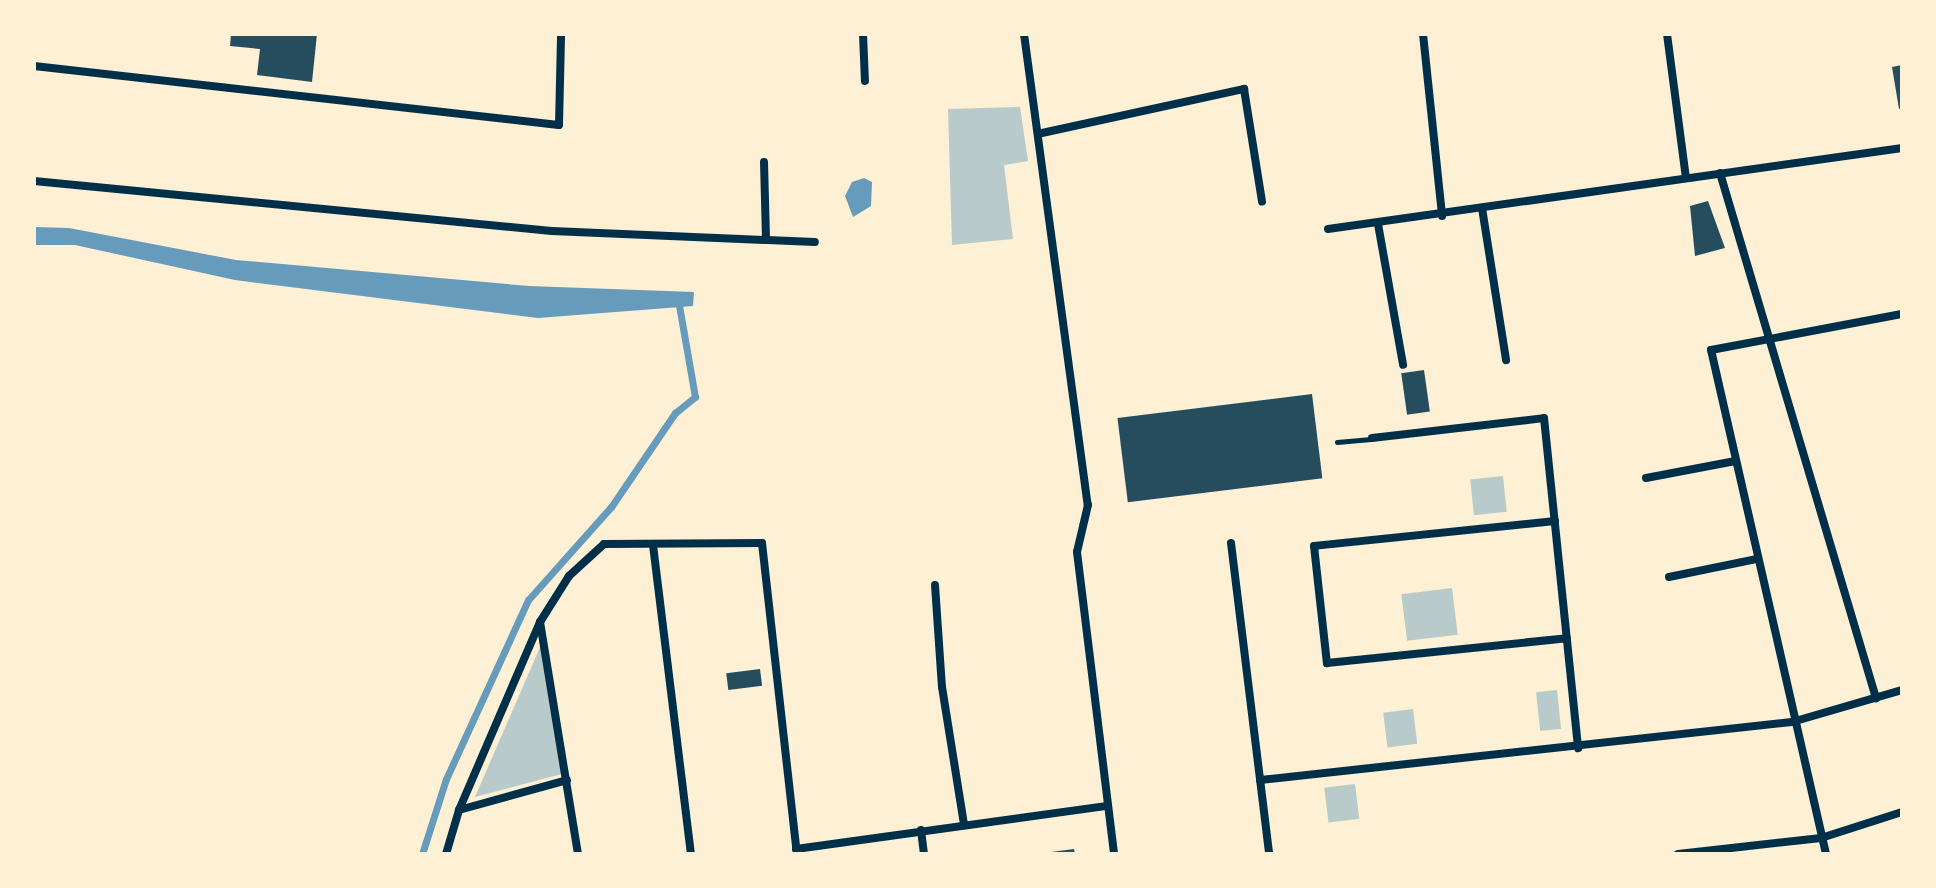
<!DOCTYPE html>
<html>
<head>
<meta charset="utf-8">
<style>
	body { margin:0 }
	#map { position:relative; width:1936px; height:888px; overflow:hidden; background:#fdf0d5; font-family:Spectral,serif }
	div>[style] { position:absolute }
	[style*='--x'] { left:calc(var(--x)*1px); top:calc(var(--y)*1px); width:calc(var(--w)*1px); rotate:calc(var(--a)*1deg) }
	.green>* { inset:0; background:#b9caca; transform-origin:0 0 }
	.water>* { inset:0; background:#669bbc }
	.stream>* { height:7px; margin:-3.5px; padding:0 3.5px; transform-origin:3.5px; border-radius:3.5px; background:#669bbc }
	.building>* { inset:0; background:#264d5e; transform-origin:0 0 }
	.service>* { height:5px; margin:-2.5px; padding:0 2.5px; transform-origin:2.5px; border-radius:2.5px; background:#003049 }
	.minor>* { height:8px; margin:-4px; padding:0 4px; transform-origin:4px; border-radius:4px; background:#003049 }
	span { translate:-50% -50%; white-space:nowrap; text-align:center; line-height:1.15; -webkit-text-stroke:8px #fdf0d5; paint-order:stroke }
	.frame { position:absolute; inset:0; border:36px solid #fdf0d5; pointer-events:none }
</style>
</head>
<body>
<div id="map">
	<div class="green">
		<i style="clip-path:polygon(1020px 107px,1028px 161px,1004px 165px,1013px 239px,952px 245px,948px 109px)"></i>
		<i style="left:1503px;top:476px;width:36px;height:33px;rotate:84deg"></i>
		<i style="left:1452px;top:588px;width:47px;height:51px;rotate:83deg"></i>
		<i style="clip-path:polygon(544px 638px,562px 774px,475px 797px)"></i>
		<i style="left:1557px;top:690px;width:39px;height:21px;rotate:84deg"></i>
		<i style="left:1413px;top:709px;width:35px;height:30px;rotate:83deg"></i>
		<i style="left:1355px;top:784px;width:35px;height:31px;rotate:83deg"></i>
	</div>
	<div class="water">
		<i style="clip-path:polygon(864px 178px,872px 182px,871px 206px,853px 217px,845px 196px,852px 182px)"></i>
		<i style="clip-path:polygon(34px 227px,69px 228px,236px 260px,529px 286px,694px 292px,693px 306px,538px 318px,235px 280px,75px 245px,34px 245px)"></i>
	</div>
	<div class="stream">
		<i style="--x:422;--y:854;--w:79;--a:-72.3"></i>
		<i style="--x:446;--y:779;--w:197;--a:-65.4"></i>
		<i style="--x:528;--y:600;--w:125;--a:-48.3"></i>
		<i style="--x:611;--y:507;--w:114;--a:-55.8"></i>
		<i style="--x:675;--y:413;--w:26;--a:-39"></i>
		<i style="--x:695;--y:397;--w:98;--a:-99.9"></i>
	</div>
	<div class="building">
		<i style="clip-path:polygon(231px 34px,317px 34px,312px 82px,257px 75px,260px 49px,230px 46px)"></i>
		<i style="clip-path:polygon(1902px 65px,1902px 108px,1899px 109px,1892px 67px)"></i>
		<i style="clip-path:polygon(1708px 201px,1725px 248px,1695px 256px,1690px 206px)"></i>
		<i style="left:1424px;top:370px;width:42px;height:23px;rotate:82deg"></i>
		<i style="left:1312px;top:394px;width:85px;height:196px;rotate:83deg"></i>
		<i style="left:760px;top:669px;width:17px;height:34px;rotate:83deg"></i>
		<i style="clip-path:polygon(1074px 849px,1075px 854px,1051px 854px,1051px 852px)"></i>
	</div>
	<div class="service">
		<i style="--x:1337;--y:442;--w:34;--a:-5"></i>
	</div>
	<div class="minor">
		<i style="--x:863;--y:34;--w:47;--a:87.6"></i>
		<i style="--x:1024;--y:34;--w:475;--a:82.3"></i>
		<i style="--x:1088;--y:505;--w:48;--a:103.2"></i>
		<i style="--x:1077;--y:552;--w:304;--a:83"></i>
		<i style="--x:1423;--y:34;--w:183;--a:84"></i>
		<i style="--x:1667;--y:34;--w:145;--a:82.5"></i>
		<i style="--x:34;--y:66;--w:528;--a:6.41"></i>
		<i style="--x:559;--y:125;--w:91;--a:-88.7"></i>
		<i style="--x:1042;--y:133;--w:207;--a:-12.3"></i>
		<i style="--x:1244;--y:89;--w:114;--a:80.9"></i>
		<i style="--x:764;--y:162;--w:78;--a:88.5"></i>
		<i style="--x:1720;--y:173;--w:548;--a:73.45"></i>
		<i style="--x:34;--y:181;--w:520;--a:5.51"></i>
		<i style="--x:552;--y:231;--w:263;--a:2.4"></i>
		<i style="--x:1482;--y:208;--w:154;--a:81"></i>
		<i style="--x:1378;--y:224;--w:143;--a:79.9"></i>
		<i style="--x:1328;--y:229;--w:580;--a:-8.03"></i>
		<i style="--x:1372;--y:438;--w:173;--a:-6.6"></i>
		<i style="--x:1544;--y:418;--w:332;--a:84.1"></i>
		<i style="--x:1646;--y:478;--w:91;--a:-10.8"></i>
		<i style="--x:1555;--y:521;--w:242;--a:174.1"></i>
		<i style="--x:1314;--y:546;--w:118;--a:83.7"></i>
		<i style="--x:1327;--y:663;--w:241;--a:-5.9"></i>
		<i style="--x:1231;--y:543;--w:313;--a:83"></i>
		<i style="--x:653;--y:545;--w:311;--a:83"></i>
		<i style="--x:1669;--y:577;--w:90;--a:-11.6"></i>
		<i style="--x:935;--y:585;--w:102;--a:86.1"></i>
		<i style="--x:942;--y:687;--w:139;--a:80.9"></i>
		<i style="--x:540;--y:622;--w:235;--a:80.7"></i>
		<i style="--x:1260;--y:780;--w:535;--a:-6.22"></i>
		<i style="--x:1792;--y:722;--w:115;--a:-16.2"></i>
		<i style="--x:459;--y:810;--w:112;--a:-15.5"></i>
		<i style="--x:921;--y:830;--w:24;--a:83"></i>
		<i style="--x:796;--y:849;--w:314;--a:-7.9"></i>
		<i style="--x:446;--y:854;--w:46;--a:-73.5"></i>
		<i style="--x:459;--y:810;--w:205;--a:-66.7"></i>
		<i style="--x:540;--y:622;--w:54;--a:-57.8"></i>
		<i style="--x:569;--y:576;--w:47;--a:-42.4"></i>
		<i style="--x:604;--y:544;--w:158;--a:-0.4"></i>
		<i style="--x:762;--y:543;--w:313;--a:83.6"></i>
		<i style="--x:1678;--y:854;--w:144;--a:-6.4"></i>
		<i style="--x:1821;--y:838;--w:85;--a:-17.8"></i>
		<i style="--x:1826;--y:854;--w:517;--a:-102.85"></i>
		<i style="--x:1711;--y:350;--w:194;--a:-10.7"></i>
	</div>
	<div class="frame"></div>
</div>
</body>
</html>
